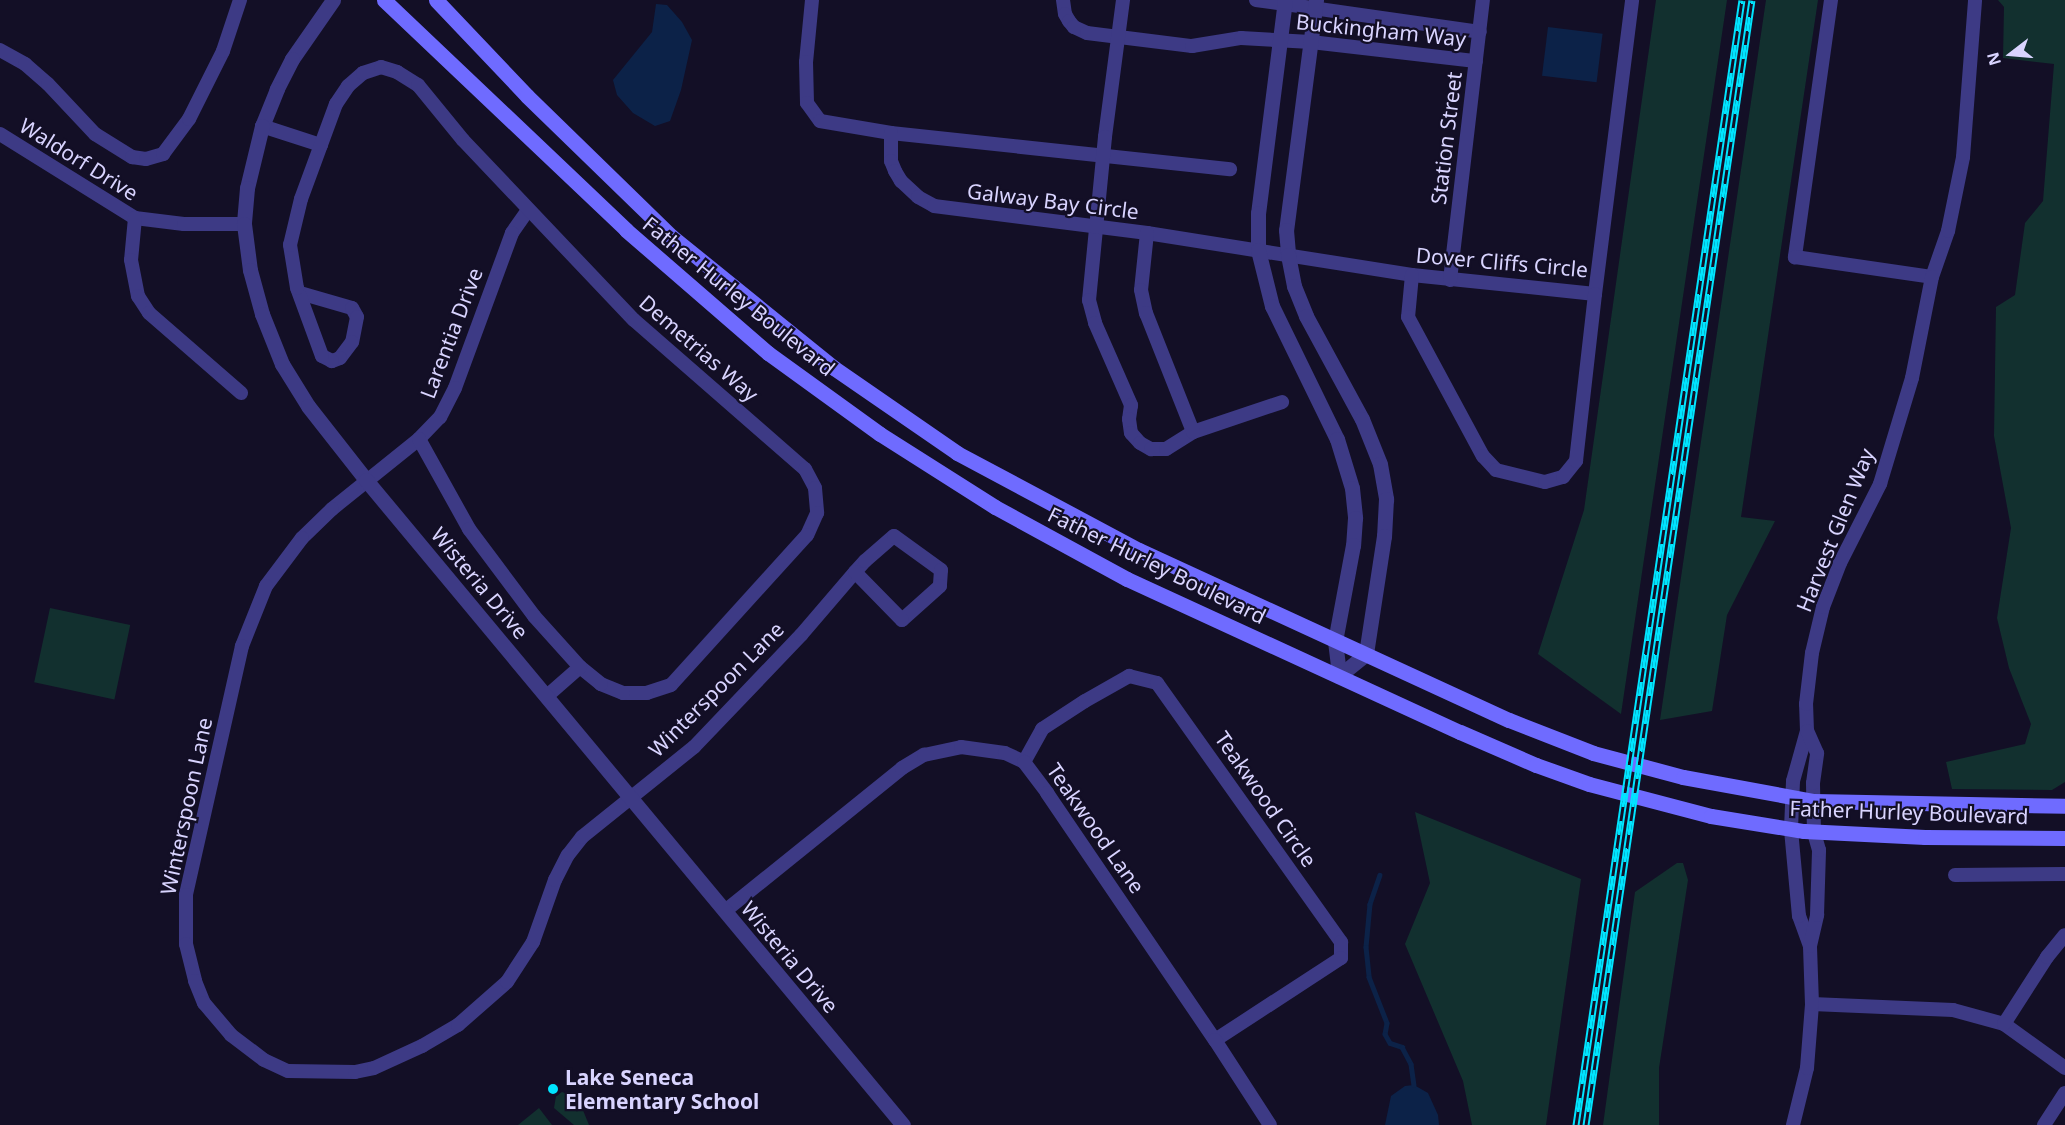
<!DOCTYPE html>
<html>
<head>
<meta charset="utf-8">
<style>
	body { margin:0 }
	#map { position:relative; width:2065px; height:1125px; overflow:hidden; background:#130f26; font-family:"Noto Sans",sans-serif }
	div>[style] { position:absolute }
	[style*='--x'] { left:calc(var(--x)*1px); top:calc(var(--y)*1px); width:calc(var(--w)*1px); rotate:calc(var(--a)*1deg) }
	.green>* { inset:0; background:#12302f; transform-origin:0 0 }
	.water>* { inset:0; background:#0c2248; transform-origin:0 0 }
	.stream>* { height:4.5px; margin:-2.25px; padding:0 2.25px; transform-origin:2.25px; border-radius:2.25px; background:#0c2248 }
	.minor>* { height:14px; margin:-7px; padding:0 7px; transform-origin:7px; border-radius:7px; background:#3d3a85 }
	.tertiary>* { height:15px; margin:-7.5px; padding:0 7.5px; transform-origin:7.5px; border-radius:7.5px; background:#3d3a85 }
	.secondary>* { height:15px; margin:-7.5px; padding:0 7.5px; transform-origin:7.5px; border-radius:7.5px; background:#6f6bff }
	.rail>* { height:7px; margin-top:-3.5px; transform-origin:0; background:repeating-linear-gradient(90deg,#130f26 0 14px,#00e5ff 0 28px); box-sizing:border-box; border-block:2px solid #00e5ff }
	.dots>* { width:16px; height:16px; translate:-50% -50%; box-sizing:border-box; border:3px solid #130f26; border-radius:50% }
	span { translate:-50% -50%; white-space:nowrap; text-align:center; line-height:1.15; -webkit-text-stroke:4.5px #130f26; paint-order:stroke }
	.street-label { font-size:21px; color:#d9d4ff }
	.poi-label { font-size:21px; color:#d9d4ff; font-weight:700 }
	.left { translate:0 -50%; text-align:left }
	.north { position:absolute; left:1981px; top:24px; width:60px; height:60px; -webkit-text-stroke:4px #130f26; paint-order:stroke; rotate:254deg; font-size:16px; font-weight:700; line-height:24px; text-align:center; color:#d9d4ff }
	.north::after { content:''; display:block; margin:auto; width:21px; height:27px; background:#d9d4ff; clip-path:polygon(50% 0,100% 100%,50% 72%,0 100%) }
</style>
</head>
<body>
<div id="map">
	<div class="green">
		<i style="clip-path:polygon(1656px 0,1727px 0,1621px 714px,1538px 654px,1584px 510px)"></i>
		<i style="clip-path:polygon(1766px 0,1818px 0,1741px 517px,1775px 521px,1727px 615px,1712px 711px,1660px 720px)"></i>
		<i style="clip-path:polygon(1998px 0,2065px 0,2065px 782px,2052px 790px,1952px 789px,1946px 762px,2025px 744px,2031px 724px,2009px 668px,1997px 618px,2011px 528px,1994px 436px,1996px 307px,2015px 295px,2025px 223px,2043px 201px,2054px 64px,2003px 58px,2004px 7px)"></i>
		<i style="left:50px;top:608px;width:82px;height:76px;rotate:12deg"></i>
		<i style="clip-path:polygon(1415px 812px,1581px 879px,1546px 1125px,1472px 1125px,1463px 1081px,1405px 944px,1430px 883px)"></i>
		<i style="clip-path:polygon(1677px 863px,1683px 863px,1688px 880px,1659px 1068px,1659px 1125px,1603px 1125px,1635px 892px)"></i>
		<i style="clip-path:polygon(562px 1092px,578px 1098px,589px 1125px,574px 1125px,554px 1108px,556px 1096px)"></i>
		<i style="clip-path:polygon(539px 1108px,552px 1125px,518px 1125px)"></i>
	</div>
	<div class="water">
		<i style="clip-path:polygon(656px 4px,667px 5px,682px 22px,692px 40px,681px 90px,670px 121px,655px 126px,633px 113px,617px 95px,613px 80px,652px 32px)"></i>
		<i style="left:1548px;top:27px;width:55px;height:49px;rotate:7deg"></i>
		<i style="clip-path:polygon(1414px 1085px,1428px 1093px,1438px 1115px,1439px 1125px,1385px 1125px,1391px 1096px,1405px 1086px)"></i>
	</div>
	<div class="stream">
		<i style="--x:1380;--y:875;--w:31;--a:109"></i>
		<i style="--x:1370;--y:904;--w:43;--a:95.3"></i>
		<i style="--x:1366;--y:947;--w:30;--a:84"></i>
		<i style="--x:1369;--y:977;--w:49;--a:68.6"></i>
		<i style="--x:1387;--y:1023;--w:11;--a:100"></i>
		<i style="--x:1385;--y:1034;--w:10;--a:61"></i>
		<i style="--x:1390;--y:1043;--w:13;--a:18"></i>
		<i style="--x:1402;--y:1047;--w:19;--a:62"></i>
		<i style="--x:1411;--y:1064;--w:21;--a:82"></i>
	</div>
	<div class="minor">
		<i style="--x:812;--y:0;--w:62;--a:95.5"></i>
		<i style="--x:806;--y:62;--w:41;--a:88.6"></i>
		<i style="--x:807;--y:103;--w:22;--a:54"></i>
		<i style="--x:820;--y:121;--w:72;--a:9.6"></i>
		<i style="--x:891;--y:133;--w:341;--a:6.1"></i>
		<i style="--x:1063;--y:0;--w:14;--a:82"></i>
		<i style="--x:1065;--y:14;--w:8;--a:60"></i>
		<i style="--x:1069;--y:21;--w:8;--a:50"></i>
		<i style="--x:1074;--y:27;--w:14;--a:25"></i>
		<i style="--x:1087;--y:33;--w:106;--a:7.1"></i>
		<i style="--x:1192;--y:46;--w:50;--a:-9.3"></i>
		<i style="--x:1241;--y:38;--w:70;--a:3.3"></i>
		<i style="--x:1311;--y:42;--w:166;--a:6.6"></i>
		<i style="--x:1123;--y:0;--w:138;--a:97.5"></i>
		<i style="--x:1105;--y:137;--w:164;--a:95.6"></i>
		<i style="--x:1089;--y:300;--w:24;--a:75"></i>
		<i style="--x:1095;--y:323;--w:90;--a:66.3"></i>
		<i style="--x:1131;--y:405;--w:14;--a:98"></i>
		<i style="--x:1129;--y:419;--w:14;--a:82"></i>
		<i style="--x:1131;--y:433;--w:13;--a:48"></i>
		<i style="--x:1140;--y:443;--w:13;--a:29"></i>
		<i style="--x:1151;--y:449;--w:15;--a:0"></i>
		<i style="--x:1166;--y:449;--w:32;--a:-32"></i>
		<i style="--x:1193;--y:432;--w:94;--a:-18.6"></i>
		<i style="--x:1256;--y:0;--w:226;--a:8.1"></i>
		<i style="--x:1831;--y:0;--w:260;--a:98"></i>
		<i style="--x:1795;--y:257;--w:138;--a:8.3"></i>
		<i style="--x:1932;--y:277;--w:49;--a:-70.8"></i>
		<i style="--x:1948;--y:231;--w:76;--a:-78.5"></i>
		<i style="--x:1963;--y:157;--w:157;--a:-85.6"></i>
		<i style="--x:0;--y:50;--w:29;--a:29"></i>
		<i style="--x:25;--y:64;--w:30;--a:41"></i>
		<i style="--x:48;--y:84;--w:69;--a:46.8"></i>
		<i style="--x:95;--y:134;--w:44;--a:31.9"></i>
		<i style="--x:132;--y:157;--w:14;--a:8"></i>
		<i style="--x:146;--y:159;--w:18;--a:-16"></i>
		<i style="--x:163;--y:154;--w:44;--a:-53.4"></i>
		<i style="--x:189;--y:119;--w:76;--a:-63.4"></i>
		<i style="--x:223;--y:51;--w:54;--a:-71.6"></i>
		<i style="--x:262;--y:126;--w:62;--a:17.9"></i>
		<i style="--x:891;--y:133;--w:28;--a:90"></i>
		<i style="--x:891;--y:161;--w:11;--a:68"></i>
		<i style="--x:895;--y:171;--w:12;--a:59"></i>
		<i style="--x:901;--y:181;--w:23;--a:43"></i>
		<i style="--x:918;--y:197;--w:18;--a:29"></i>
		<i style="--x:934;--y:206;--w:215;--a:7.2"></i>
		<i style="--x:1147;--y:233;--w:268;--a:9"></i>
		<i style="--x:1412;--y:275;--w:184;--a:5.9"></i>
		<i style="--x:1595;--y:294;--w:296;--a:-82.8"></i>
		<i style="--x:0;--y:134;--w:159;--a:31.9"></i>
		<i style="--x:135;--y:218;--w:49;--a:7"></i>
		<i style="--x:184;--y:224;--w:60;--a:0"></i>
		<i style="--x:528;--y:210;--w:28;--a:125"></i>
		<i style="--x:512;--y:233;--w:165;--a:110.2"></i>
		<i style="--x:455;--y:388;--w:33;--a:117"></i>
		<i style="--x:440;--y:417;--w:30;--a:134"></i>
		<i style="--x:419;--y:439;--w:112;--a:141.2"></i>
		<i style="--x:332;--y:509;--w:42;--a:136"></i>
		<i style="--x:302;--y:538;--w:60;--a:126.9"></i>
		<i style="--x:266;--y:586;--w:65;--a:111.8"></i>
		<i style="--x:242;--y:646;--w:255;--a:102.7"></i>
		<i style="--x:186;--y:895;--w:49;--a:90"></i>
		<i style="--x:186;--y:944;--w:38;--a:76"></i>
		<i style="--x:195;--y:981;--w:24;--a:68"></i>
		<i style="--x:204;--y:1003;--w:42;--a:49.8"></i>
		<i style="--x:231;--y:1035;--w:41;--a:37.1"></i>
		<i style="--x:264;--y:1060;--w:26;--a:25"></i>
		<i style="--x:288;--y:1071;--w:67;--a:0.9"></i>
		<i style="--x:355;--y:1072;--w:19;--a:-12"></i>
		<i style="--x:374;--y:1068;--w:53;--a:-24.6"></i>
		<i style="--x:422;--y:1046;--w:42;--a:-30.3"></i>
		<i style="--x:458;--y:1025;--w:65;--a:-41.3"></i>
		<i style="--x:507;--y:982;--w:48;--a:-57"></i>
		<i style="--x:533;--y:942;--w:66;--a:-70.5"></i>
		<i style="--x:555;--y:880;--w:28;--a:-63"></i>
		<i style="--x:568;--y:855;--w:23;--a:-52"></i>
		<i style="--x:582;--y:837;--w:144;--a:-38.8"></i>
		<i style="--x:694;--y:747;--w:155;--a:-46.3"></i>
		<i style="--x:801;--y:635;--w:83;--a:-49.4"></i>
		<i style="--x:855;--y:572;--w:15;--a:-48"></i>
		<i style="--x:865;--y:561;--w:38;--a:-41"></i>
		<i style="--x:894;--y:536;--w:58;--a:35.9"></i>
		<i style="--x:941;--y:570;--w:16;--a:94"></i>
		<i style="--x:940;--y:586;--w:51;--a:138.2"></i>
		<i style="--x:902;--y:620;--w:67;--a:-134.4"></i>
		<i style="--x:135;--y:218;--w:42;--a:95.4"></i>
		<i style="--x:131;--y:260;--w:37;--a:79"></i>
		<i style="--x:138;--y:296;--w:20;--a:57"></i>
		<i style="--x:149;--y:313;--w:122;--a:41"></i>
		<i style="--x:1147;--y:233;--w:57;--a:96"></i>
		<i style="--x:1141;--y:290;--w:24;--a:78"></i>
		<i style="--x:1146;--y:313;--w:128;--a:68.4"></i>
		<i style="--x:1412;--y:275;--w:42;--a:95.4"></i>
		<i style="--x:1408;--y:317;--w:158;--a:61.7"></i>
		<i style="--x:1483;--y:456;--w:19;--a:47"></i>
		<i style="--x:1496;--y:470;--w:50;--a:13.8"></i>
		<i style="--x:1545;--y:482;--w:19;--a:-16"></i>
		<i style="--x:1563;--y:477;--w:21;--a:-51"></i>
		<i style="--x:1576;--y:461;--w:168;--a:-83.5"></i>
		<i style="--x:1450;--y:280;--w:282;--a:-83.3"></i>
		<i style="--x:300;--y:293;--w:54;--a:16.1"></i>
		<i style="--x:352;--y:308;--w:10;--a:61"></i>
		<i style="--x:357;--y:317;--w:25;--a:101"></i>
		<i style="--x:352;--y:342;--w:20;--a:127"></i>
		<i style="--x:340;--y:358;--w:9;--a:159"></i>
		<i style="--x:332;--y:361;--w:11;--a:-153"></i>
		<i style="--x:322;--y:356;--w:72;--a:-110.2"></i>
		<i style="--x:297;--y:288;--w:44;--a:-99.2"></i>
		<i style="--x:290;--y:245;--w:47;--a:-76.6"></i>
		<i style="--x:301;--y:199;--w:101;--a:-69.8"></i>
		<i style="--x:336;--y:104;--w:22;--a:-56"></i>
		<i style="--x:348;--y:86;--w:20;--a:-41"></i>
		<i style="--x:363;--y:73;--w:19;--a:-18"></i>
		<i style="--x:381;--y:67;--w:17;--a:17"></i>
		<i style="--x:397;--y:72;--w:25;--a:32"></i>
		<i style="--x:418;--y:85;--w:71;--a:50.7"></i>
		<i style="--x:463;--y:140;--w:248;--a:46.5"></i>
		<i style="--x:634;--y:320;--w:227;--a:41.1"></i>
		<i style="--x:805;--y:469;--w:21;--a:62"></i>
		<i style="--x:815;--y:488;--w:25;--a:85"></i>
		<i style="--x:817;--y:513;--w:24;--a:114"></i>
		<i style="--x:807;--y:535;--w:202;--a:132.2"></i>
		<i style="--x:671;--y:685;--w:25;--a:162"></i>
		<i style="--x:647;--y:693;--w:24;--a:180"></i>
		<i style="--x:623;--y:693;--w:24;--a:-158"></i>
		<i style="--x:601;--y:684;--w:27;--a:-141"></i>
		<i style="--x:580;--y:667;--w:44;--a:138.7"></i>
		<i style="--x:419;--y:439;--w:103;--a:60.9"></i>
		<i style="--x:469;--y:529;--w:109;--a:53.2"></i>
		<i style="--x:534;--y:616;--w:69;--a:48"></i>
		<i style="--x:1024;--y:762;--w:38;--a:-61"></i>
		<i style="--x:1042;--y:729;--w:51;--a:-33.1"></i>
		<i style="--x:1085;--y:701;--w:51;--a:-29.6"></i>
		<i style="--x:1129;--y:676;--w:29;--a:14"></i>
		<i style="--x:1157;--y:683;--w:318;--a:54.6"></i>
		<i style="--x:1341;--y:942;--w:16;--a:90"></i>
		<i style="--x:1341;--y:958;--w:150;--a:146.9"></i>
		<i style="--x:1955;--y:875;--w:110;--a:-0.5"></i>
		<i style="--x:725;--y:911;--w:228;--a:-38.9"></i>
		<i style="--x:902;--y:768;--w:26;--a:-31"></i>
		<i style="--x:924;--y:755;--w:38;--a:-12"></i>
		<i style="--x:961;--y:747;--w:44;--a:7.8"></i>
		<i style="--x:1005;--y:753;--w:21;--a:25"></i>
		<i style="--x:1024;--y:762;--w:39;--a:53"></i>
		<i style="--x:1047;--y:793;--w:299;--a:55.8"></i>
		<i style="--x:1215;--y:1040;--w:101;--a:57.1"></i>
		<i style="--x:1810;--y:946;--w:32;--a:-110"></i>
		<i style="--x:1799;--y:916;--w:87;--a:-95.3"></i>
		<i style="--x:1791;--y:829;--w:48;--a:-87.6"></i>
		<i style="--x:1793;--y:781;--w:52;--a:-74.4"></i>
		<i style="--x:1807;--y:731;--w:27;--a:-92"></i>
		<i style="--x:1806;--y:704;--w:51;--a:-83.3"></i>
		<i style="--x:1812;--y:653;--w:47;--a:-76.6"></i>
		<i style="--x:1823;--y:607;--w:47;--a:-68.9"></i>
		<i style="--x:1840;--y:563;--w:89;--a:-63.1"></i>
		<i style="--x:1880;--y:484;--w:111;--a:-73.2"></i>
		<i style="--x:1912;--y:378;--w:103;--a:-78.8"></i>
		<i style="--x:1812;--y:1004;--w:141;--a:2.4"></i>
		<i style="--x:1953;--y:1010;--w:53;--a:15.4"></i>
		<i style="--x:2004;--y:1024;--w:75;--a:35.8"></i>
		<i style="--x:2004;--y:1024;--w:80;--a:-57.3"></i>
		<i style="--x:2047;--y:957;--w:28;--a:-51"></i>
		<i style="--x:1793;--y:1125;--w:59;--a:-76.2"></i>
		<i style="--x:1807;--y:1068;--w:64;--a:-85.5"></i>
		<i style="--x:1812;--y:1004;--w:58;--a:-92"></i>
		<i style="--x:1810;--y:946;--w:32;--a:-77"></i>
		<i style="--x:1817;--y:915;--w:65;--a:-88.2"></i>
		<i style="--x:1819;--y:850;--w:19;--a:-106"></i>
		<i style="--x:1814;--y:832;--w:49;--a:-91.2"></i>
		<i style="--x:1813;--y:783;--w:30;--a:-82"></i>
		<i style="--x:1817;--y:753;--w:24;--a:-114"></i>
		<i style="--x:2044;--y:1125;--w:38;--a:-57"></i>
	</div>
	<div class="tertiary">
		<i style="--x:333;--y:0;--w:72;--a:124.8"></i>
		<i style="--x:292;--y:59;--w:34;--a:117"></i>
		<i style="--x:277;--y:89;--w:40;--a:112"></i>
		<i style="--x:262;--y:126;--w:64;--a:103.6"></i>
		<i style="--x:247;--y:188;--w:36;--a:95"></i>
		<i style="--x:244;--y:224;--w:46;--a:82.6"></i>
		<i style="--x:250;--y:270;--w:46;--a:74.7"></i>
		<i style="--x:262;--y:314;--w:54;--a:68.2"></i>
		<i style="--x:282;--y:364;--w:49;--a:58.2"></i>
		<i style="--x:308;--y:406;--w:94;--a:51.9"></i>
		<i style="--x:366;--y:480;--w:839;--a:50.22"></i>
		<i style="--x:1285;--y:0;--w:215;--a:97.2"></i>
		<i style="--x:1258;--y:213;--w:37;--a:90"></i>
		<i style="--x:1258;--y:250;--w:58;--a:76"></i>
		<i style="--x:1272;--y:306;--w:148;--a:64"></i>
		<i style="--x:1337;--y:439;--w:51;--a:73"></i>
		<i style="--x:1352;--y:488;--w:30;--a:84"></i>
		<i style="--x:1355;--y:518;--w:27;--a:94"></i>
		<i style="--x:1353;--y:545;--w:98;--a:100.6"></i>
		<i style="--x:1335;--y:641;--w:35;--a:83"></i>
		<i style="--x:1316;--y:0;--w:232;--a:97.4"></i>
		<i style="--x:1286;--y:230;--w:25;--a:85"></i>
		<i style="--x:1288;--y:255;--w:32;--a:79"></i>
		<i style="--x:1294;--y:286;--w:32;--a:68"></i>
		<i style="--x:1306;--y:316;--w:117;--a:61.5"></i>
		<i style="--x:1362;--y:419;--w:48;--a:68.2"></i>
		<i style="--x:1380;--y:464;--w:36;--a:80"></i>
		<i style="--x:1386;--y:499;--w:37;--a:93"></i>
		<i style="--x:1384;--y:536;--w:119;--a:98.7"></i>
		<i style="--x:1366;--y:654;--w:35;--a:141"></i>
	</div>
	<div class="secondary">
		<i style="--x:384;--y:0;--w:334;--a:43.5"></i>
		<i style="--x:626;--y:230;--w:188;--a:40.9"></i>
		<i style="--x:768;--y:353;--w:138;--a:35.9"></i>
		<i style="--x:880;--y:434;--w:136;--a:32.4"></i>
		<i style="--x:995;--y:507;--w:150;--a:28.6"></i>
		<i style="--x:1127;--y:579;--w:366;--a:24.7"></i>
		<i style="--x:1460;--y:732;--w:83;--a:23.5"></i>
		<i style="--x:1536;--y:765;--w:56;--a:19.7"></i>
		<i style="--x:1589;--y:784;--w:126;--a:14.7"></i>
		<i style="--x:1711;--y:816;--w:94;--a:9.2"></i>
		<i style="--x:1804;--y:831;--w:121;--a:2.8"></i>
		<i style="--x:1925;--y:837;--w:140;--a:0.4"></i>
		<i style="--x:436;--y:0;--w:132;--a:46.5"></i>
		<i style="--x:527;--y:96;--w:201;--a:44.2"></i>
		<i style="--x:671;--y:236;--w:210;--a:39"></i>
		<i style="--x:834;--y:368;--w:150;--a:34.6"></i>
		<i style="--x:957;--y:453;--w:206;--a:28.1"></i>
		<i style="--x:1139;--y:550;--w:407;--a:24.7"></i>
		<i style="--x:1509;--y:720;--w:90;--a:21.4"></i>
		<i style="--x:1593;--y:753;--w:93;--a:14.9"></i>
		<i style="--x:1683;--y:777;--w:133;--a:10.4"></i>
		<i style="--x:1814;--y:801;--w:251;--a:1.1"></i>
	</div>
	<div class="rail">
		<i style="--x:1576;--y:1125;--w:1137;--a:-81.61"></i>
		<i style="--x:1586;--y:1125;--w:1137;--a:-81.61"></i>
	</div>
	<div class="dots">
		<i style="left:553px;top:1089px;background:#00e5ff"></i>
	</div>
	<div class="street-label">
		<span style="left:1381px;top:30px;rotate:6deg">Buckingham Way</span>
		<span style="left:1446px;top:138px;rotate:-83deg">Station Street</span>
		<span style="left:79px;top:159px;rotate:32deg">Waldorf Drive</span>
		<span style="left:1053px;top:201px;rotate:7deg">Galway Bay Circle</span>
		<span style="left:1502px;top:262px;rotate:5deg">Dover Cliffs Circle</span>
		<span style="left:739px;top:296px;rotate:39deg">Father Hurley Boulevard</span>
		<span style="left:451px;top:333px;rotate:-69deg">Larentia Drive</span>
		<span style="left:699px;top:348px;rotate:41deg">Demetrias Way</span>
		<span style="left:1835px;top:530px;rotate:-68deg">Harvest Glen Way</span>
		<span style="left:1157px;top:565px;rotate:26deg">Father Hurley Boulevard</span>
		<span style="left:480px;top:583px;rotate:50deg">Wisteria Drive</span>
		<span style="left:716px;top:689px;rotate:-45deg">Winterspoon Lane</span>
		<span style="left:1266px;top:799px;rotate:55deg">Teakwood Circle</span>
		<span style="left:186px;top:806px;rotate:-78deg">Winterspoon Lane</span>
		<span style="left:1909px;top:812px;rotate:2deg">Father Hurley Boulevard</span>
		<span style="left:1096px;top:828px;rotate:55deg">Teakwood Lane</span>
		<span style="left:790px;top:957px;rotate:50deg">Wisteria Drive</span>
	</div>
	<div class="poi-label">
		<span class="left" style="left:565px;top:1089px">Lake Seneca<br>Elementary School</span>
	</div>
	<div class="north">N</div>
</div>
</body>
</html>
